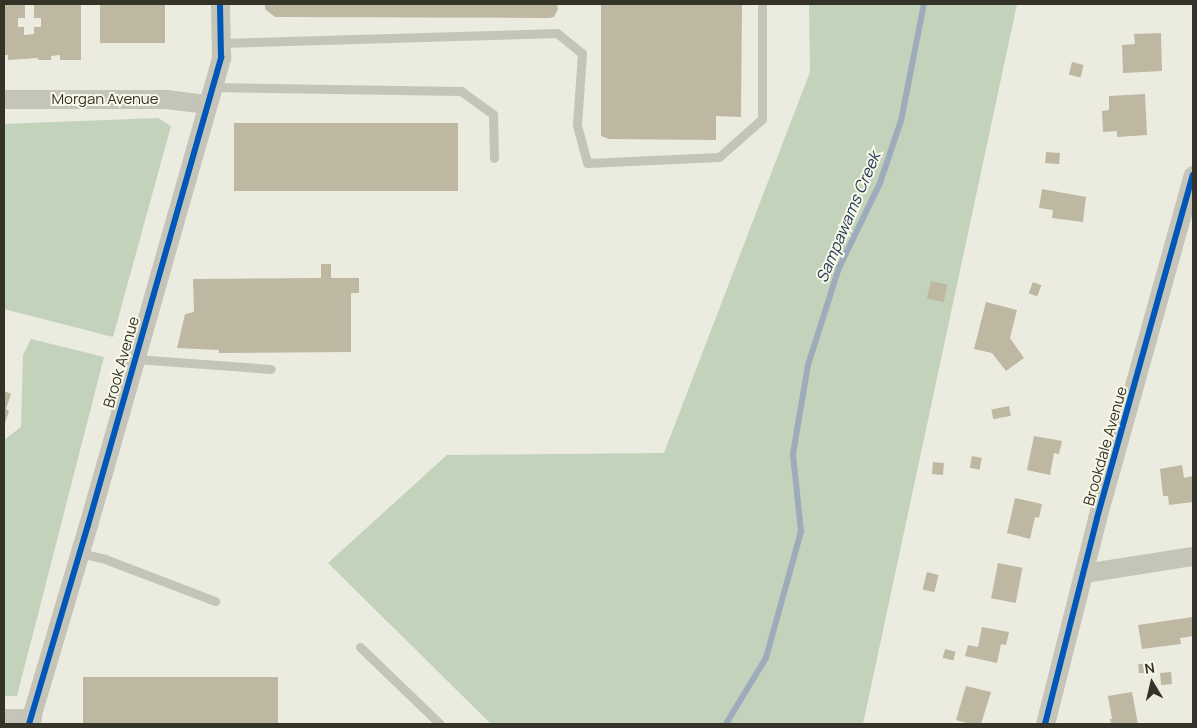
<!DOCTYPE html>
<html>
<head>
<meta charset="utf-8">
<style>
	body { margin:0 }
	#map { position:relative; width:1197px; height:728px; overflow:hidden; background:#ebebe0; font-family:Manrope,sans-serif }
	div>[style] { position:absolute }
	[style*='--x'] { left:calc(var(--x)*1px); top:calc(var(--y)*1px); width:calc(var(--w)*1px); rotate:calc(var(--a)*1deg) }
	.green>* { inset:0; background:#c2d2bb }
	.stream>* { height:5.5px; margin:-2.75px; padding:0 2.75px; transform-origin:2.75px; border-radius:2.75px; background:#9dacbc }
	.building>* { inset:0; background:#beb8a2; transform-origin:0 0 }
	.lane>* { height:9px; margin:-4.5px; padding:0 4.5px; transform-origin:4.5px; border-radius:4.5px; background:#c4c4b9 }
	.street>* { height:19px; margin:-9.5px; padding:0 9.5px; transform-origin:9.5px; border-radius:9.5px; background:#c4c4b9 }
	.cycleway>* { height:6px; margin:-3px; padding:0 3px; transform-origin:3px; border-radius:3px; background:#0057b8 }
	span { translate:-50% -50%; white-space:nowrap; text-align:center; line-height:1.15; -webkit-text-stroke:4px #f7f8e7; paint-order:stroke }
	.street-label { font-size:15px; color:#353227 }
	.water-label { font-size:16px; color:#1f3554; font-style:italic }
	.frame { position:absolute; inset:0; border:5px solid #353227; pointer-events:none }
	.north { position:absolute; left:1127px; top:658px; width:50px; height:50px; -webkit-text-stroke:4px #f7f8e7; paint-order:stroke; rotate:351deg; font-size:14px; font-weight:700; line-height:20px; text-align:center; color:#353227 }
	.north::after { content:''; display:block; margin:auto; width:18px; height:22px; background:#353227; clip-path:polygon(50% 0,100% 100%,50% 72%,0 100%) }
</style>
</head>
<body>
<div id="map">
	<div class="green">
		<i style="clip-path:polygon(809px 4px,1017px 4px,863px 724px,491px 724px,328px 563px,447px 455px,664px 453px,810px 72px)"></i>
		<i style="clip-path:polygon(158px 118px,171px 126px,113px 337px,4px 309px,4px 124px)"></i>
		<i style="clip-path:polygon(31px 339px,104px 357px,17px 696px,4px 696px,4px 440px,21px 427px,23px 355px)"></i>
	</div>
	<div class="stream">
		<i style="--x:726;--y:724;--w:77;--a:-58.8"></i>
		<i style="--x:766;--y:658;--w:131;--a:-74.5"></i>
		<i style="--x:801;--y:532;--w:78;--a:-95.9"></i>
		<i style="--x:793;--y:454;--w:90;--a:-80.4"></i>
		<i style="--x:808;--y:365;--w:102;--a:-72.3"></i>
		<i style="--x:839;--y:268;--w:94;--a:-64.2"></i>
		<i style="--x:880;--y:183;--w:65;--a:-71.3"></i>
		<i style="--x:901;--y:121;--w:119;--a:-78.9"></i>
	</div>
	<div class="building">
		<i style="clip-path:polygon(4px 4px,25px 4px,25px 18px,18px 18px,18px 27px,24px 27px,24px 35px,34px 34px,34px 27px,41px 27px,41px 18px,34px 18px,34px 4px,81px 4px,81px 60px,60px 60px,60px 55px,51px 56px,51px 60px,38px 60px,38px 58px,8px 60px,8px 55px,4px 55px)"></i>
		<i style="left:100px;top:4px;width:65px;height:39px"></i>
		<i style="clip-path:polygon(265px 4px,557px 4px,558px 9px,554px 17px,549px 18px,275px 17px,265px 9px)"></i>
		<i style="clip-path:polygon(601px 4px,742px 4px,741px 117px,716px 116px,716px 140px,609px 139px,601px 136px)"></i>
		<i style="clip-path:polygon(1161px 33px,1162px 71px,1123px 73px,1122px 45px,1135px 44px,1134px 34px)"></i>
		<i style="left:1072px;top:62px;width:12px;height:13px;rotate:14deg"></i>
		<i style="clip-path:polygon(1145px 94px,1147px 135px,1117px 137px,1117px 131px,1103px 132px,1102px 111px,1109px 110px,1109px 96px)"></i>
		<i style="left:458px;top:123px;width:68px;height:224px;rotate:90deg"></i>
		<i style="left:1046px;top:152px;width:14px;height:11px;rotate:4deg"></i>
		<i style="clip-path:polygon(1042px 189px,1086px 197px,1083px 222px,1052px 218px,1053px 210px,1039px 208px)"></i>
		<i style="clip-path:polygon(321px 264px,331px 264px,331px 278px,359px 278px,359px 293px,351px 293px,351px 352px,219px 353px,219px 350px,177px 348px,185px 314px,194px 312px,193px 279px,321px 278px)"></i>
		<i style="left:931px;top:281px;width:17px;height:18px;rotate:13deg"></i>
		<i style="left:1033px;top:282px;width:9px;height:12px;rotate:21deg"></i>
		<i style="clip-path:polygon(986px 302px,1017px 310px,1010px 338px,1024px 358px,1006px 371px,992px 353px,974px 349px)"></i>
		<i style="clip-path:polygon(4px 391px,11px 394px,6px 409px,9px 411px,4px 426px)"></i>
		<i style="left:1009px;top:406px;width:10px;height:18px;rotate:79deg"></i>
		<i style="clip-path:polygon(1034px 436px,1062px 441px,1059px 454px,1054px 453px,1050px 475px,1027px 470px)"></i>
		<i style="left:972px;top:456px;width:10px;height:12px;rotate:11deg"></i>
		<i style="left:933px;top:462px;width:11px;height:12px;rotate:5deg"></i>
		<i style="clip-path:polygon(1182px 465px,1184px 478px,1193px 476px,1193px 502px,1169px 505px,1168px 496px,1163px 496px,1160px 469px)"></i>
		<i style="clip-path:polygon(1015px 498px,1042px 504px,1039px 518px,1035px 517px,1030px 539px,1007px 533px)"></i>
		<i style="left:998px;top:563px;width:25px;height:36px;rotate:11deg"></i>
		<i style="left:927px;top:572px;width:12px;height:18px;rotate:14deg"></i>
		<i style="clip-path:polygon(1193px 617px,1193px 636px,1180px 638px,1181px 644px,1142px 649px,1138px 625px)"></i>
		<i style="clip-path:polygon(982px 627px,1009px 632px,1006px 645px,1001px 644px,997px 663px,965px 656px,968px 645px,978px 647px)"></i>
		<i style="left:945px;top:649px;width:11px;height:9px;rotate:15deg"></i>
		<i style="left:1151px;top:663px;width:9px;height:13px;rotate:84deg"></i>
		<i style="left:1171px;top:672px;width:12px;height:11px;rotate:85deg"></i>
		<i style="left:83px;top:677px;width:195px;height:48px"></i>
		<i style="clip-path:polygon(966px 686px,991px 692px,981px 724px,970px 724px,956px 720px)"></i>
		<i style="clip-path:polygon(1132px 692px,1138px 724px,1111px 724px,1110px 719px,1112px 719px,1108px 696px)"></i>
	</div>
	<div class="lane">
		<i style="--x:221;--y:43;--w:336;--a:-1.7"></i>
		<i style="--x:557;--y:33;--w:32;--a:39"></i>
		<i style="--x:582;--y:53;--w:72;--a:94"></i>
		<i style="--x:577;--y:125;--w:39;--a:75"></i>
		<i style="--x:587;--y:163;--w:132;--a:-2.6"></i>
		<i style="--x:719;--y:157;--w:57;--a:-41.5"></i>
		<i style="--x:762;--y:119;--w:115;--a:-90"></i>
		<i style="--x:212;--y:87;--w:249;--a:0.9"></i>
		<i style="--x:461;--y:91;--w:39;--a:36"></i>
		<i style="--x:493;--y:114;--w:44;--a:88.7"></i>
		<i style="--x:135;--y:359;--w:136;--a:4.2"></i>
		<i style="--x:80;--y:553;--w:26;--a:13"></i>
		<i style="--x:105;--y:559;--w:118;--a:20.9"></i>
		<i style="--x:360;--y:647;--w:111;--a:43.9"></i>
	</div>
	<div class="street">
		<i style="--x:4;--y:99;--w:162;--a:0"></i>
		<i style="--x:166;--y:99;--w:40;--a:7.1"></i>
		<i style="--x:1084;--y:573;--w:110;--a:-8.9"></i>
		<i style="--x:4;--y:718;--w:28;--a:0"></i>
		<i style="--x:29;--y:724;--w:208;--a:-73.5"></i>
		<i style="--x:88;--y:525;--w:487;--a:-74.1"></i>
		<i style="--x:221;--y:57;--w:53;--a:-91.1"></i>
		<i style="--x:1045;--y:724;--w:212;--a:-75.8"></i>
		<i style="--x:1097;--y:518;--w:356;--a:-74.4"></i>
	</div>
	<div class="cycleway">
		<i style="--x:29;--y:724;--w:208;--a:-73.5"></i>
		<i style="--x:88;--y:525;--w:487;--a:-74.1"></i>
		<i style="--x:221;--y:57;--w:53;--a:-91.1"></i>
		<i style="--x:1045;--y:724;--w:212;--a:-75.8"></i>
		<i style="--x:1097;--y:518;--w:356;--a:-74.4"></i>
	</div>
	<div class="street-label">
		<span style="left:105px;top:99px">Morgan Avenue</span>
		<span style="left:121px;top:362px;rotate:-74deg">Brook Avenue</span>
		<span style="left:1105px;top:446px;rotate:-74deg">Brookdale Avenue</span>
	</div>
	<div class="water-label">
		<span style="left:848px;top:217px;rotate:-67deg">Sampawams Creek</span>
	</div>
	<div class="frame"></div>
	<div class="north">N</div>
</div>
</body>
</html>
